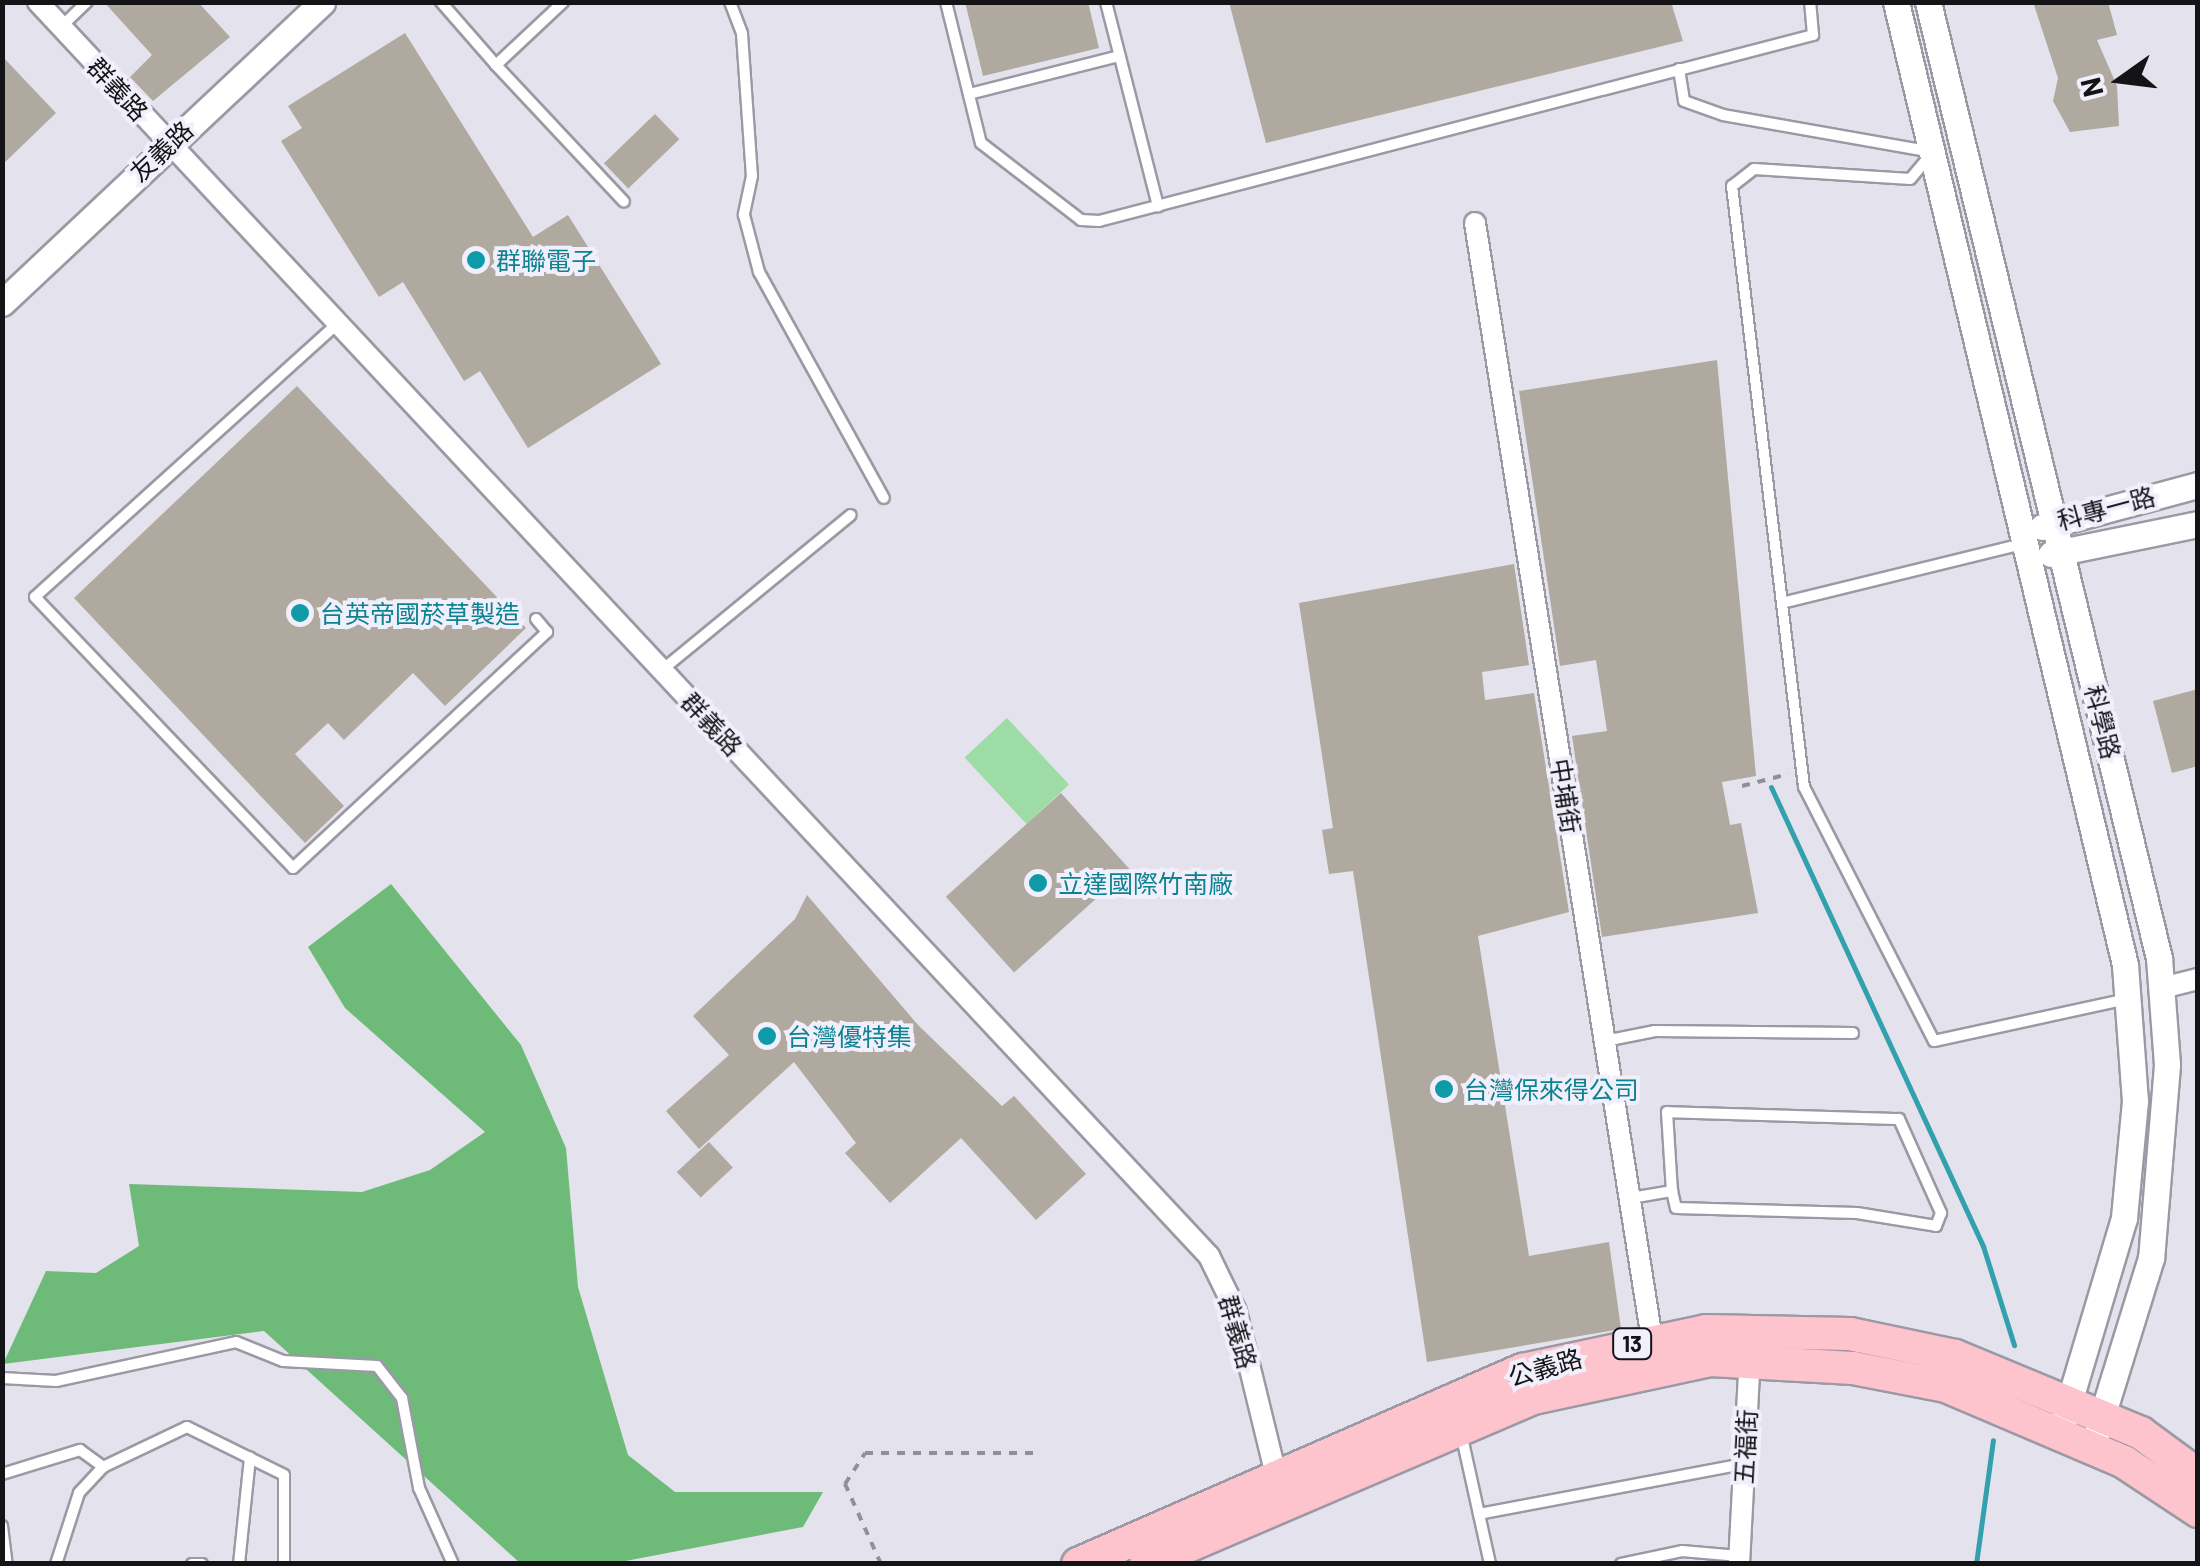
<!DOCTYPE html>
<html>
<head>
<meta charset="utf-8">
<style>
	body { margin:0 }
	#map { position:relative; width:2200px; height:1566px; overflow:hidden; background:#e3e2ed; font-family:Barlow,"Noto Sans TC",sans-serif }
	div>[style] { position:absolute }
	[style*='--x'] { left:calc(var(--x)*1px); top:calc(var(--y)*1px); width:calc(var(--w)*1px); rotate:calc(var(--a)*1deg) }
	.green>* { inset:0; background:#9ddca4; transform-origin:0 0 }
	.forest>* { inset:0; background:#6ebb79 }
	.stream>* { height:5px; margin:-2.5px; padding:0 2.5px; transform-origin:2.5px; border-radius:2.5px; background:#32a1ad }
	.building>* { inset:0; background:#b0a99f; transform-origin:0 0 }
	.path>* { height:4px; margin-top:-2px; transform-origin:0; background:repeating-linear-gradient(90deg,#919098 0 8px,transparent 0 16px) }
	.roads { filter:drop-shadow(2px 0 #9a99a4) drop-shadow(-2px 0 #9a99a4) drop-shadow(0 2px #9a99a4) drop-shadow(0 -2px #9a99a4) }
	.service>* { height:10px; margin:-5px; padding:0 5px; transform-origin:5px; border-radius:5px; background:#fff }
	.minor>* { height:20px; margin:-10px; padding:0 10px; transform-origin:10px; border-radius:10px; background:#fff }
	.tertiary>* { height:25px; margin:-12.5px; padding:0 12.5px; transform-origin:12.5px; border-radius:12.5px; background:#fff }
	.primary>* { height:32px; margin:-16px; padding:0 16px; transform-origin:16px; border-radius:16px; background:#fdc4ce }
	.dots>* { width:28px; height:28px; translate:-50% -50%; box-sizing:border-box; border:5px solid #f1effb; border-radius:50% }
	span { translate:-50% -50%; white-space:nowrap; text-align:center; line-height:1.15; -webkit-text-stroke:8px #f1effb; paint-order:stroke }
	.shield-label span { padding:2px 8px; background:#f1effb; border:2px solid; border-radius:8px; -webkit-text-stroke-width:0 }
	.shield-label { font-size:22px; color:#141417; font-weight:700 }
	.street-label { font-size:25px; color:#141417 }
	.culture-label { font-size:25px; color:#0d838f }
	.left { translate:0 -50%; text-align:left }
	.frame { position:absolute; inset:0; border:5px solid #141417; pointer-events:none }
	.north { position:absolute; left:2070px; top:30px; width:100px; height:100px; -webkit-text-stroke:8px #f1effb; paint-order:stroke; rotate:256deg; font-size:28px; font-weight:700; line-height:40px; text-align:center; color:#141417 }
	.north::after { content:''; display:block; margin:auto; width:35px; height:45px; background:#141417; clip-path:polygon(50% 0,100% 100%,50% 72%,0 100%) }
</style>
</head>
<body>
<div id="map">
	<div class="green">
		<i style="left:1007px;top:718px;width:91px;height:58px;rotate:47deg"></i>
	</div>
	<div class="forest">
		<i style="clip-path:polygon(391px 884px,521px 1045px,566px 1148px,578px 1287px,628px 1455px,675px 1492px,823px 1492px,803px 1527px,615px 1563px,520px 1563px,264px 1331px,3px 1364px,46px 1271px,96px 1273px,139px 1246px,129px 1184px,362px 1192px,430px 1170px,485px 1132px,345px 1008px,308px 947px)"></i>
	</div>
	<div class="stream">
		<i style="--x:1771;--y:787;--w:506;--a:65.21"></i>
		<i style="--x:1983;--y:1246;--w:104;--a:72.6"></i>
		<i style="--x:1976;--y:1564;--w:125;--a:-82.2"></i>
	</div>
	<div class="building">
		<i style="clip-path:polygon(104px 2px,198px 2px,230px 37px,153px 101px,130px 77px,152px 55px)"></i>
		<i style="clip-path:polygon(965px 2px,1088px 2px,1099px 48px,983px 76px)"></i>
		<i style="clip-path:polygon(1229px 2px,1671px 2px,1683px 41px,1266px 143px)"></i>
		<i style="clip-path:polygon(2033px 2px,2108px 2px,2117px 35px,2097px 40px,2117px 86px,2119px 126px,2070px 132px,2053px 101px,2058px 78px)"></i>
		<i style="clip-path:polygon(405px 33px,533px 237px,568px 215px,661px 364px,528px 448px,480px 371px,464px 381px,403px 282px,379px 297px,281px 141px,302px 128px,288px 106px)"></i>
		<i style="clip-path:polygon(2px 56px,56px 113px,2px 165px)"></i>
		<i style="left:655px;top:114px;width:35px;height:71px;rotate:46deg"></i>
		<i style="clip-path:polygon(1717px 360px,1756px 776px,1722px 782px,1730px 825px,1741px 823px,1758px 913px,1602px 937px,1572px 736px,1607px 731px,1596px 660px,1560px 666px,1519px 391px)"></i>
		<i style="clip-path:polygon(297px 386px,526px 628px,445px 706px,413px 673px,344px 740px,328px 723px,295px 754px,344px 806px,305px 843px,74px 598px)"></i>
		<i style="clip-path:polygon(1514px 564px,1529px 665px,1482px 672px,1485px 700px,1534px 693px,1569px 912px,1478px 936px,1529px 1256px,1609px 1242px,1621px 1329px,1427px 1362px,1353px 871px,1329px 874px,1322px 830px,1333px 828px,1299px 603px)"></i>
		<i style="clip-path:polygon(2198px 689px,2198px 766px,2172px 773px,2153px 701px)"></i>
		<i style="left:1061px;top:793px;width:102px;height:155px;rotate:48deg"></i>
		<i style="clip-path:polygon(807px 895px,918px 1025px,1002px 1106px,1014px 1096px,1086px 1174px,1036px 1220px,961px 1138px,890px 1203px,845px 1153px,856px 1143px,794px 1062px,699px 1149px,666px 1111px,729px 1055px,693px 1016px,795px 919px)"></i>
		<i style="left:709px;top:1142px;width:35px;height:44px;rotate:47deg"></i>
	</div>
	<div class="path">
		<i style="--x:1742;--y:786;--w:48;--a:-14.6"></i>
		<i style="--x:881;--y:1564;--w:88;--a:-114.2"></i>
		<i style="--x:845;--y:1484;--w:37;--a:-57"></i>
		<i style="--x:865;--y:1453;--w:168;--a:0"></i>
	</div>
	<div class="roads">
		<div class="service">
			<i style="--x:441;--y:2;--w:84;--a:48.9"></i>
			<i style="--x:496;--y:65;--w:92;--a:-43.2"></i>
			<i style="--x:730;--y:2;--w:34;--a:69"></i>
			<i style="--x:742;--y:34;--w:142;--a:86"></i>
			<i style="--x:752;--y:176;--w:40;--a:102"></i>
			<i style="--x:744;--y:215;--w:59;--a:75.3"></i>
			<i style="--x:759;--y:272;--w:258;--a:61.1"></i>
			<i style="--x:946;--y:2;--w:145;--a:76.1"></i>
			<i style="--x:981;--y:143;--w:126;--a:37.6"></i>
			<i style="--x:1081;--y:220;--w:18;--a:3"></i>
			<i style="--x:1099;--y:221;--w:738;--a:-14.6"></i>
			<i style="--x:1813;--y:35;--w:33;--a:-95"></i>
			<i style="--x:1106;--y:2;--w:211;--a:75.7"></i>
			<i style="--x:62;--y:26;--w:35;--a:-44"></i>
			<i style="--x:496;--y:65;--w:187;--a:46.9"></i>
			<i style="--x:1679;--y:69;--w:32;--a:81"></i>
			<i style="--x:1684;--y:101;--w:41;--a:19.7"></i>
			<i style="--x:1723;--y:115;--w:213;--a:10"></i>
			<i style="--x:1933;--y:152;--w:35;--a:130"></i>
			<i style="--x:1910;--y:179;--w:156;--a:-176.3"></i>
			<i style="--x:1754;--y:169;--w:28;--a:142"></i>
			<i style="--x:1732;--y:186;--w:605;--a:83.17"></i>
			<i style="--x:1804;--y:787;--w:285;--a:62.9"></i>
			<i style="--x:1934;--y:1041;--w:197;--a:-12.3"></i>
			<i style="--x:969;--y:94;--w:155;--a:-14.2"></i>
			<i style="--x:337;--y:324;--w:407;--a:137.9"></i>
			<i style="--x:35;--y:597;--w:374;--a:46.4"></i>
			<i style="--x:293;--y:868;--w:347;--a:-42.9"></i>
			<i style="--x:547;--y:632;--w:17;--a:-130"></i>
			<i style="--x:1786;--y:602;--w:243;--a:-13.8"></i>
			<i style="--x:662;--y:670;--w:244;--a:-39.4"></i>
			<i style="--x:1605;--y:1041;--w:51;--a:-11.3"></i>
			<i style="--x:1655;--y:1031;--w:198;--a:0.6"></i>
			<i style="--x:1631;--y:1198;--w:42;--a:-9.7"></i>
			<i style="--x:1672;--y:1191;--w:17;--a:77"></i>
			<i style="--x:1676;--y:1208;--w:181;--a:1.6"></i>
			<i style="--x:1857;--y:1213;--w:80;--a:9.3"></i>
			<i style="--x:1936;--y:1226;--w:14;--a:-69"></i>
			<i style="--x:1941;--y:1213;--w:103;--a:-114.1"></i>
			<i style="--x:1899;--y:1119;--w:232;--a:-178.3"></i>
			<i style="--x:1667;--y:1112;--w:79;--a:86.4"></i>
			<i style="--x:2;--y:1378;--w:54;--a:3.2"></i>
			<i style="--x:56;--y:1381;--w:184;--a:-12.2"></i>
			<i style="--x:236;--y:1342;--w:51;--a:22"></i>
			<i style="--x:283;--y:1361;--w:94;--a:3"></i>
			<i style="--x:377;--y:1366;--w:41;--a:52"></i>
			<i style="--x:402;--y:1398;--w:92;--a:79.3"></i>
			<i style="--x:419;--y:1488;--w:83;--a:65.9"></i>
			<i style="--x:1461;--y:1433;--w:134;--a:77.5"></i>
			<i style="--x:103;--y:1467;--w:93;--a:-25.5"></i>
			<i style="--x:187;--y:1427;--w:108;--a:26.3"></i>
			<i style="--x:284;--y:1475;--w:89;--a:90"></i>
			<i style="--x:2;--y:1474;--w:82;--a:-17.1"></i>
			<i style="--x:80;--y:1450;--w:29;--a:36"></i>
			<i style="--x:103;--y:1467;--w:35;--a:133"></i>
			<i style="--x:79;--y:1493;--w:75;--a:107.9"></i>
			<i style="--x:1479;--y:1514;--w:270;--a:-10.7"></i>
			<i style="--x:2;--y:1526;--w:38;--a:83"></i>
			<i style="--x:192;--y:1564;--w:10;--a:0"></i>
			<i style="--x:239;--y:1564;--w:107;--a:-84.1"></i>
			<i style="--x:1621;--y:1564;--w:62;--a:-12"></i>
			<i style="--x:1682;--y:1551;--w:57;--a:5"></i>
		</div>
		<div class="minor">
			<i style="--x:38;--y:2;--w:1716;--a:46.96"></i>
			<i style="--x:1209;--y:1256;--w:61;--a:63.9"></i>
			<i style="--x:1236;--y:1311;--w:181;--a:76.3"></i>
			<i style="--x:1475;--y:223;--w:1143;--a:80.99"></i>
			<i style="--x:2162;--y:988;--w:37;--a:-14"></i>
			<i style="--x:1739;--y:1564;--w:213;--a:-87"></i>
		</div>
		<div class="tertiary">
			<i style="--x:1896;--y:2;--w:990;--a:76.62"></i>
			<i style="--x:2125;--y:965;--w:136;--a:85.8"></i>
			<i style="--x:2135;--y:1101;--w:118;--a:95.4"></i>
			<i style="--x:2124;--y:1218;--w:210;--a:106.6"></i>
			<i style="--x:1928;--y:2;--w:984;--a:76.42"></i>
			<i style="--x:2159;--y:958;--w:107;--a:85.7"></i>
			<i style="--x:2167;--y:1065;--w:194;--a:94.7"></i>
			<i style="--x:2151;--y:1258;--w:182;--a:107.2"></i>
			<i style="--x:2;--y:303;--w:439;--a:-43.2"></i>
			<i style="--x:2042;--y:527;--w:162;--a:-15.1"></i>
			<i style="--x:2051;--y:554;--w:150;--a:-11.5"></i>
		</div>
		<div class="primary">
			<i style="--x:1078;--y:1564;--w:485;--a:-23.6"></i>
			<i style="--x:1523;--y:1370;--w:187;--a:-12"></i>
			<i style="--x:1706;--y:1331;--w:144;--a:1.2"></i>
			<i style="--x:1850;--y:1334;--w:107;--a:11.8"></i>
			<i style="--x:1955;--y:1356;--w:201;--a:22.5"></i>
			<i style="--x:2141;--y:1433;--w:71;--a:36.4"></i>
			<i style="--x:1146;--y:1564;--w:421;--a:-23.2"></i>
			<i style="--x:1533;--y:1398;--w:181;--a:-12.1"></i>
			<i style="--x:1710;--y:1360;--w:143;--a:3.2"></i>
			<i style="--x:1853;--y:1368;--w:95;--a:11"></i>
			<i style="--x:1946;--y:1386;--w:194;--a:23.1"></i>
			<i style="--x:2124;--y:1462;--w:89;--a:33.5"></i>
		</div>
	</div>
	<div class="dots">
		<i style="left:476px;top:260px;background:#0f9aa8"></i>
		<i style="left:300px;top:613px;background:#0f9aa8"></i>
		<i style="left:1038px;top:883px;background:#0f9aa8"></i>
		<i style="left:767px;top:1036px;background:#0f9aa8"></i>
		<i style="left:1444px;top:1089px;background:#0f9aa8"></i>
	</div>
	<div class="shield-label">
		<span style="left:1632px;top:1344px">13</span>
	</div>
	<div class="street-label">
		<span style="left:118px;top:89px;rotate:47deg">群義路</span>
		<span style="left:161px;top:151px;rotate:-43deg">友義路</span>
		<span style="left:2106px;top:508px;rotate:-15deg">科專一路</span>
		<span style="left:2103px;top:722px;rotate:76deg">科學路</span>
		<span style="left:712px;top:724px;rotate:47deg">群義路</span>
		<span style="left:1566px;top:796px;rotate:81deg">中埔街</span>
		<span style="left:1238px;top:1332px;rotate:74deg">群義路</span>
		<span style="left:1545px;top:1367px;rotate:-16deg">公義路</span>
		<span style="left:1745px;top:1447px;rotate:-87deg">五福街</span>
	</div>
	<div class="culture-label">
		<span class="left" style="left:496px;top:260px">群聯電子</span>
		<span class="left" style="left:320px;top:613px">台英帝國菸草製造</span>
		<span class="left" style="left:1058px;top:883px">立達國際竹南廠</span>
		<span class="left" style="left:787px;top:1036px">台灣優特集</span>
		<span class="left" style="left:1464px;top:1089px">台灣保來得公司</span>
	</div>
	<div class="frame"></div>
	<div class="north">N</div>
</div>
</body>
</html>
